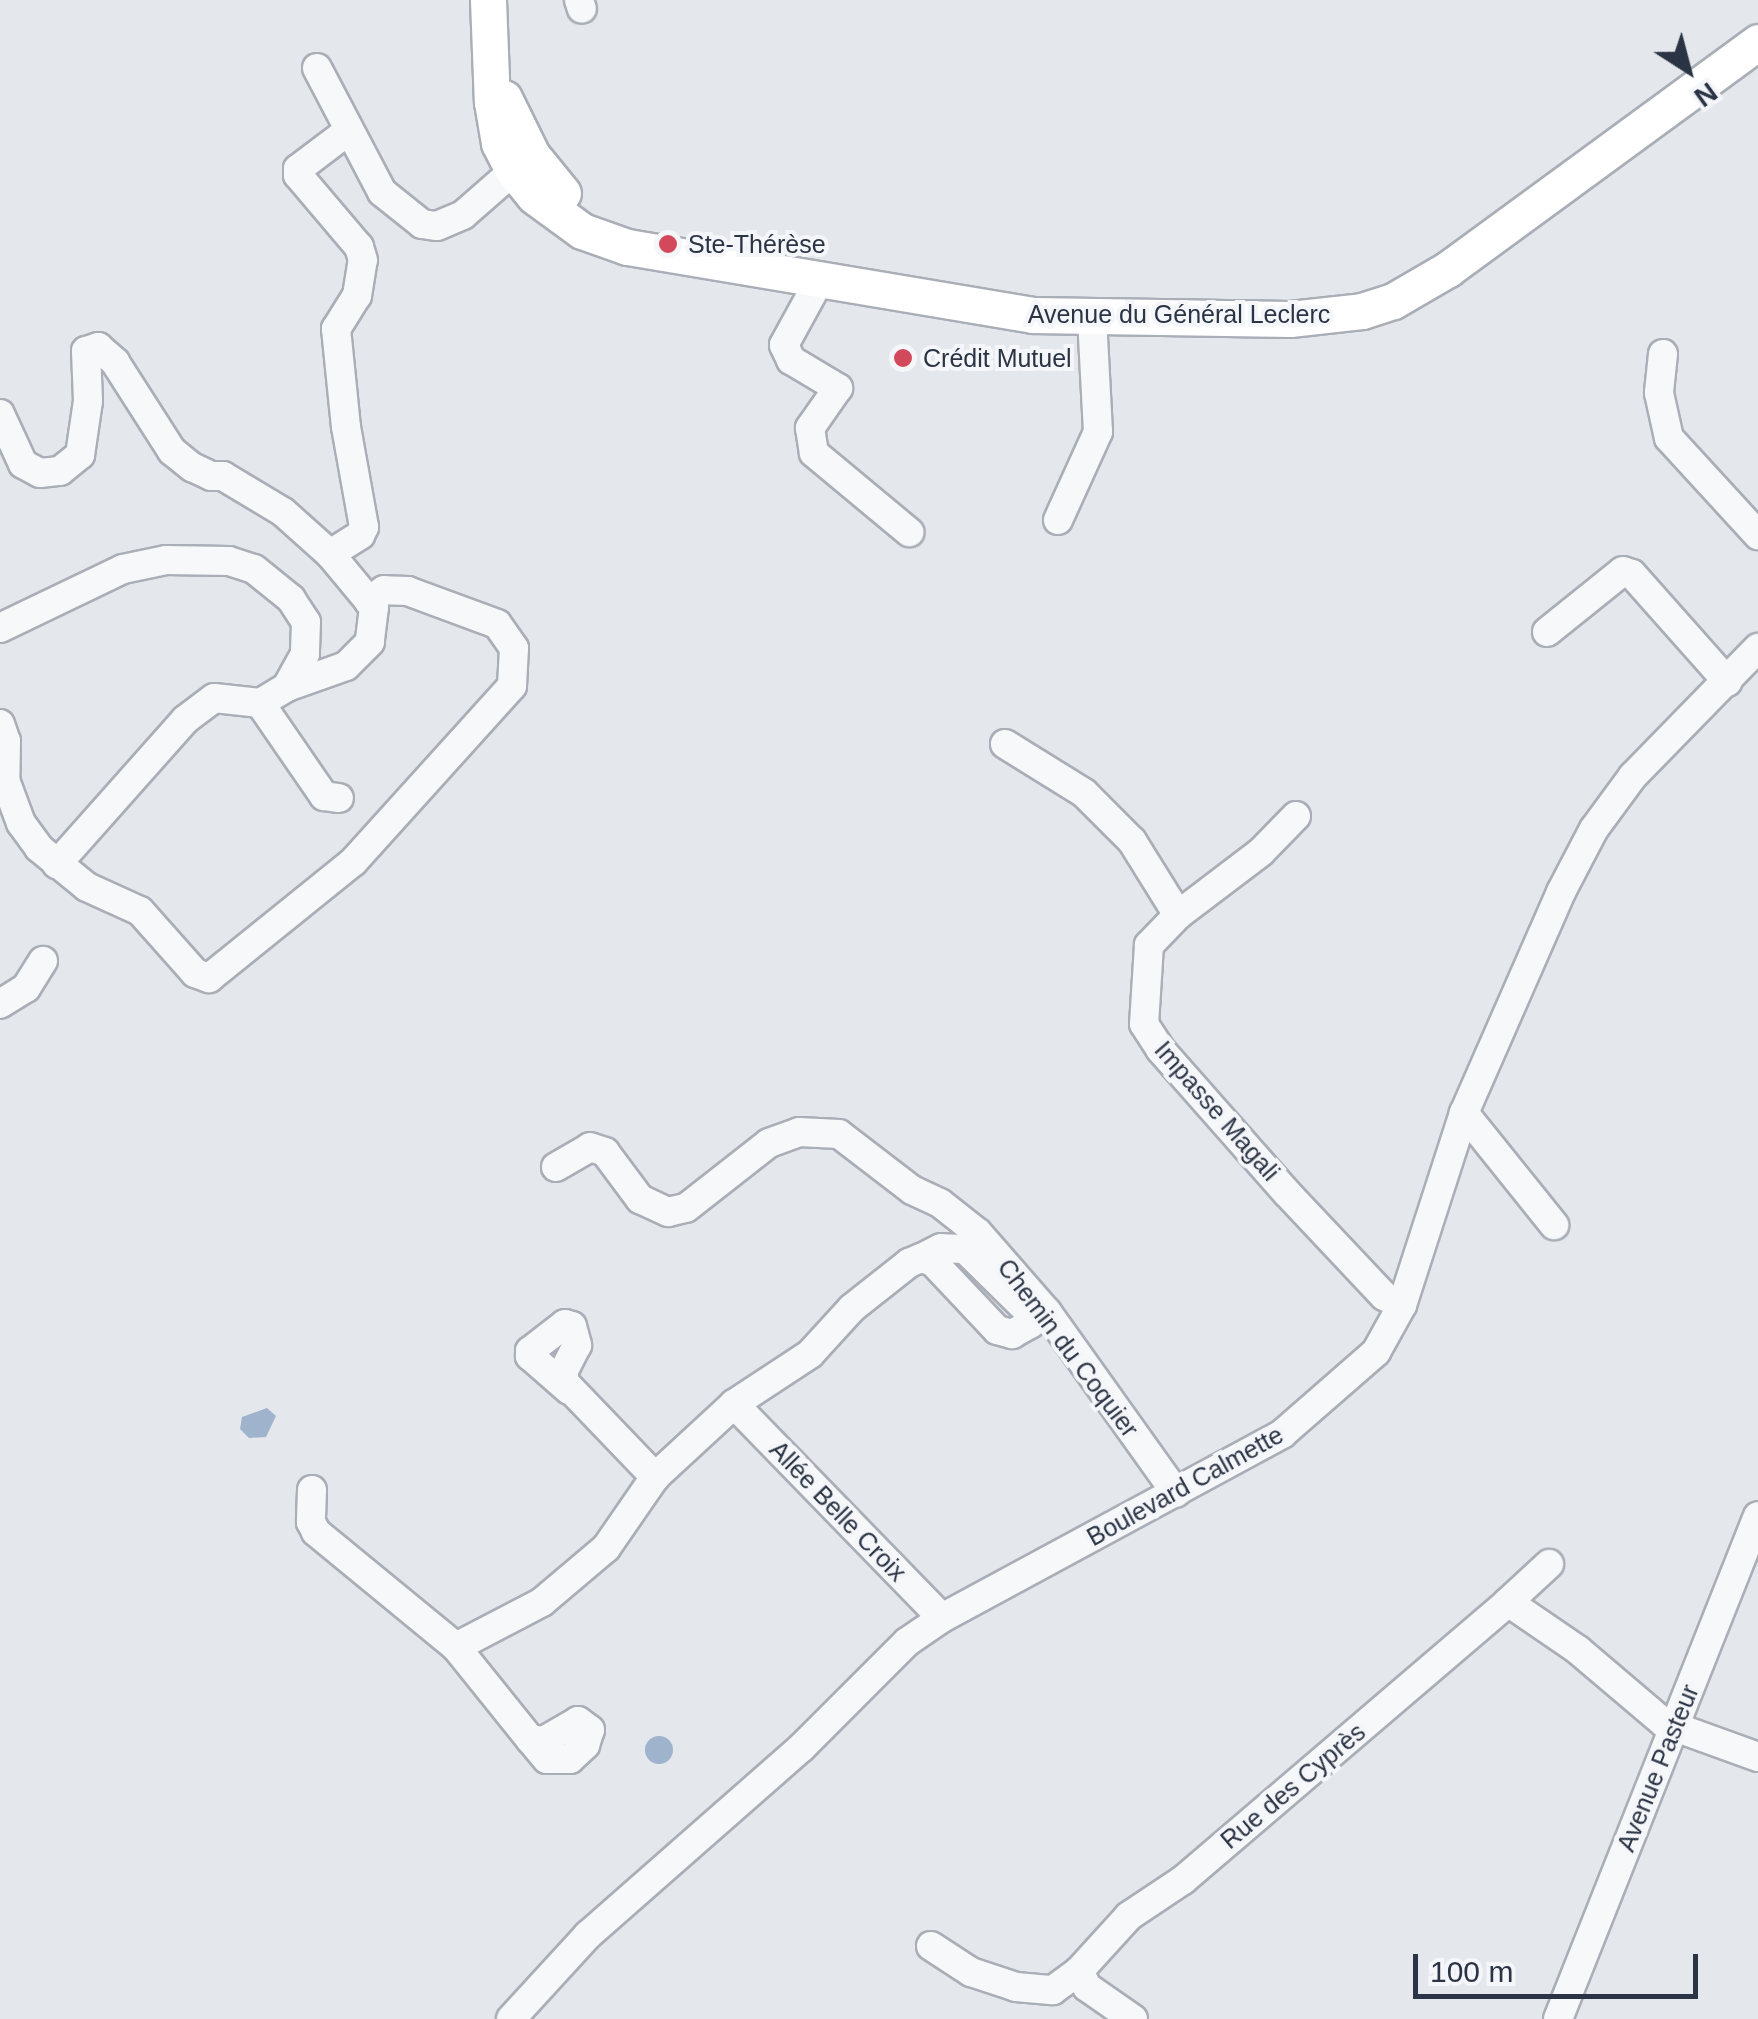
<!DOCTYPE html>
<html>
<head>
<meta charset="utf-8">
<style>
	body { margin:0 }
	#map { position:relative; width:1758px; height:2019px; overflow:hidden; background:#e4e7ec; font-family:Helvetica,sans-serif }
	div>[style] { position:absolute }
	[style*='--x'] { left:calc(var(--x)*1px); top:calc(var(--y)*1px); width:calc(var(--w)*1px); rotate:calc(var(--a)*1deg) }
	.water>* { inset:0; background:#9fb4cc }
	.round { border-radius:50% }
	.roads { filter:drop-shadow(2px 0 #a9aeb7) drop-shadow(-2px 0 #a9aeb7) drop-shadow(0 2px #a9aeb7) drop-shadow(0 -2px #a9aeb7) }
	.minor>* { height:28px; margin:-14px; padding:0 14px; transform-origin:14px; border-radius:14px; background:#f7f8fa }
	.major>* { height:35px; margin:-17.5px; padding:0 17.5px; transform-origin:17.5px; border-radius:17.5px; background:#fff }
	.dots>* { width:28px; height:28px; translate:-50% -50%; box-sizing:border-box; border:5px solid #f4f6f9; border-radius:50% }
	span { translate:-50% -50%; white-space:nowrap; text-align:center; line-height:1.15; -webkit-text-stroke:8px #f4f6f9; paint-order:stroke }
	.poi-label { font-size:25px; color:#2b3445 }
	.left { translate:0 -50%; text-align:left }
	.street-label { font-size:25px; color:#2b3445 }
	.north { position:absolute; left:1638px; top:20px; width:100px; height:100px; -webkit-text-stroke:8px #f4f6f9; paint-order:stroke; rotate:144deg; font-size:28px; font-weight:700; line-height:40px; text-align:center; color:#2b3445 }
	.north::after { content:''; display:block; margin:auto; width:35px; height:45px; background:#2b3445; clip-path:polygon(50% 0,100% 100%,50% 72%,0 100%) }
	.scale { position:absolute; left:1413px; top:1954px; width:285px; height:45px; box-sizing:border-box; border:5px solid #2b3445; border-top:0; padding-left:12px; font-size:30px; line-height:35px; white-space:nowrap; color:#2b3445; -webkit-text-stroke:8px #f4f6f9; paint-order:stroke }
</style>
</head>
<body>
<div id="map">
	<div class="water">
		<i style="clip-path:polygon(267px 1408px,276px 1416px,266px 1437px,249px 1438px,240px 1429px,242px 1417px)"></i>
		<i class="round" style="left:645px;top:1736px;width:28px;height:28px"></i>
	</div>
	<div class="roads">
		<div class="minor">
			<i style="--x:579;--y:0;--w:9;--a:72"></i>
			<i style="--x:317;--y:68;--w:140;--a:62.3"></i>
			<i style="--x:382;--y:192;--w:51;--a:38.7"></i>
			<i style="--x:422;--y:224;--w:15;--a:8"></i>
			<i style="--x:437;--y:226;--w:28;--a:-23"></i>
			<i style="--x:463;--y:215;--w:85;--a:-41.2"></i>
			<i style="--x:819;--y:281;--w:73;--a:118.7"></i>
			<i style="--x:784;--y:345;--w:17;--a:65"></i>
			<i style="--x:791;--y:360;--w:55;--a:30.8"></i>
			<i style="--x:838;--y:388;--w:49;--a:125"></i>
			<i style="--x:810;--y:428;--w:25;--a:81"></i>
			<i style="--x:814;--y:453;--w:124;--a:39.7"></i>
			<i style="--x:1663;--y:354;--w:39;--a:96"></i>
			<i style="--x:1659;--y:393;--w:46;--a:77.5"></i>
			<i style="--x:1669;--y:438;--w:132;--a:47.5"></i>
			<i style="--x:0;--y:414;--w:55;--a:65.3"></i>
			<i style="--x:23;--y:464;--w:19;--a:28"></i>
			<i style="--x:40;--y:473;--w:20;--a:-6"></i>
			<i style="--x:60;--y:471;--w:26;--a:-39"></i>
			<i style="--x:80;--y:455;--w:55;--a:-81.6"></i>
			<i style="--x:88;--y:401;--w:50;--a:-92.3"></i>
			<i style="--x:86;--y:351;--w:13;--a:-18"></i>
			<i style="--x:98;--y:347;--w:23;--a:41"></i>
			<i style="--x:115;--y:362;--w:106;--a:57.4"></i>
			<i style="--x:172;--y:451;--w:26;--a:39"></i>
			<i style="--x:192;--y:467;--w:21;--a:25"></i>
			<i style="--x:211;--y:476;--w:12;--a:0"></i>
			<i style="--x:223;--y:476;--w:70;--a:31"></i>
			<i style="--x:283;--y:512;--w:63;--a:41.8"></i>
			<i style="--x:330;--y:554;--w:69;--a:50.3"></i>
			<i style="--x:374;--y:607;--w:35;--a:97"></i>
			<i style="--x:370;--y:642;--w:34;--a:135"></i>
			<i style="--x:346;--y:666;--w:63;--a:160.4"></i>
			<i style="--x:1058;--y:520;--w:97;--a:-65.6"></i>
			<i style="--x:1098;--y:432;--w:115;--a:-93"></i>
			<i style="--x:330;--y:554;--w:36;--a:-32"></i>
			<i style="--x:360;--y:535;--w:9;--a:-63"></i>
			<i style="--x:364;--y:527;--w:102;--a:-100.2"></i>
			<i style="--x:346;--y:427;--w:99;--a:-95.8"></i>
			<i style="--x:336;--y:329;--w:39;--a:-58"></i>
			<i style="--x:357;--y:296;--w:36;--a:-81"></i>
			<i style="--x:363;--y:260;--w:14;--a:-107"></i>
			<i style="--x:359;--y:247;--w:94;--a:-130.3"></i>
			<i style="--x:298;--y:175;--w:6;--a:-90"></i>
			<i style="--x:298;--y:169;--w:61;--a:-37.1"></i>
			<i style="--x:0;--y:628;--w:136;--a:-25.6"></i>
			<i style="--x:123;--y:569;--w:44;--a:-11.8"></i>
			<i style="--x:166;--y:560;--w:63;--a:0.9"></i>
			<i style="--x:229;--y:561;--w:26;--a:18"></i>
			<i style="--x:254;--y:569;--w:48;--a:39"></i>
			<i style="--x:291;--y:599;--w:27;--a:57"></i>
			<i style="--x:306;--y:622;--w:32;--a:92"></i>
			<i style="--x:305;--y:654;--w:38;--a:119"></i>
			<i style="--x:287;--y:687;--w:31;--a:149"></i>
			<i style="--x:260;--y:703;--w:46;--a:-173.8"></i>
			<i style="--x:214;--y:698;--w:36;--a:143"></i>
			<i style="--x:185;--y:720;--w:193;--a:131.6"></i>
			<i style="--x:1547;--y:632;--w:97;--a:-38.8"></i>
			<i style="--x:1623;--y:571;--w:9;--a:18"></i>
			<i style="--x:1632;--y:574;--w:144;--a:48.4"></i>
			<i style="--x:260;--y:703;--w:113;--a:55.5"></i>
			<i style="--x:324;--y:796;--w:15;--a:8"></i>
			<i style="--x:0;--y:724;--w:18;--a:71"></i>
			<i style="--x:6;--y:741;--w:39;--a:91"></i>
			<i style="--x:5;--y:780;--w:46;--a:69.6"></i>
			<i style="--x:21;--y:823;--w:31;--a:54"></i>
			<i style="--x:39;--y:848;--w:62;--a:39.1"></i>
			<i style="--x:87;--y:887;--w:58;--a:24.4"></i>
			<i style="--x:140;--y:911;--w:83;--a:48.4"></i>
			<i style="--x:195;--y:973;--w:15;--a:20"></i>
			<i style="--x:209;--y:978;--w:185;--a:-38.9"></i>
			<i style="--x:353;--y:862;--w:237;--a:-47.9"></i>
			<i style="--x:512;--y:686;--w:38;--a:-87"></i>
			<i style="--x:514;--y:648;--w:29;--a:-125"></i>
			<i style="--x:497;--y:624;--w:95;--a:-159.7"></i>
			<i style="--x:408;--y:591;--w:24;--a:-178"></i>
			<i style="--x:384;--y:590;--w:19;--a:144"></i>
			<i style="--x:1005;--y:744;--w:93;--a:31.8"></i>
			<i style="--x:1084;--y:793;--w:68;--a:45"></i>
			<i style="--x:1132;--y:841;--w:87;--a:58.1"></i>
			<i style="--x:1296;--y:816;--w:50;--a:134.2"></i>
			<i style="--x:1261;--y:852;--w:104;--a:142.8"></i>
			<i style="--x:1178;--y:915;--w:42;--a:134"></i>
			<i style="--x:1149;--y:945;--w:79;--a:93.6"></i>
			<i style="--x:1144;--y:1024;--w:30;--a:57"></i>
			<i style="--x:1160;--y:1049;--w:192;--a:48.6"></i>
			<i style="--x:1287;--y:1193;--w:141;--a:46.7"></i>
			<i style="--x:1384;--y:1296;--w:20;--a:27"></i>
			<i style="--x:0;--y:1004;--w:31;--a:-32"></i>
			<i style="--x:26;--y:988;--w:32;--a:-58"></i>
			<i style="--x:1464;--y:1113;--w:144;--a:51.2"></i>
			<i style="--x:556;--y:1167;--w:39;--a:-30"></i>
			<i style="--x:590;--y:1147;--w:16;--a:18"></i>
			<i style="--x:605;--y:1152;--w:59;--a:53.3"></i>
			<i style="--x:640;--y:1199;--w:31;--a:25"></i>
			<i style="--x:668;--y:1212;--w:18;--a:-13"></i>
			<i style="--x:686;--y:1208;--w:105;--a:-38.1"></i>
			<i style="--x:769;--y:1143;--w:32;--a:-20"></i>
			<i style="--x:799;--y:1132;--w:40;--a:2.9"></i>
			<i style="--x:839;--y:1134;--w:92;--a:37.5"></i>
			<i style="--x:912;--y:1190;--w:31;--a:25"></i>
			<i style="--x:940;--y:1203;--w:48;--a:38.3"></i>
			<i style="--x:978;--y:1233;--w:105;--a:48.9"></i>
			<i style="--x:1047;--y:1312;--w:222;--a:54.5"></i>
			<i style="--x:569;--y:1390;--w:52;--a:-138.9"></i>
			<i style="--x:530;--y:1356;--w:5;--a:-90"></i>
			<i style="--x:530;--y:1351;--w:44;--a:-37.6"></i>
			<i style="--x:565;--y:1324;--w:7;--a:16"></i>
			<i style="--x:572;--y:1326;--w:20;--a:75"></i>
			<i style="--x:577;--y:1345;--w:28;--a:117"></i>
			<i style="--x:564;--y:1370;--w:12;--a:90"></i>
			<i style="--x:564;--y:1382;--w:132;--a:46.2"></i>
			<i style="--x:734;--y:1404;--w:298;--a:45.8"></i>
			<i style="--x:312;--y:1490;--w:32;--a:92"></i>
			<i style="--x:311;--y:1522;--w:11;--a:63"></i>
			<i style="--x:316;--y:1532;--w:181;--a:39.4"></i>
			<i style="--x:456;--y:1647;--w:118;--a:51.2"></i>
			<i style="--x:530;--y:1739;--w:26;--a:50"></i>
			<i style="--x:547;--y:1759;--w:23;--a:0"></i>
			<i style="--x:570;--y:1759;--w:21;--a:-43"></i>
			<i style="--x:585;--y:1745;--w:16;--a:-72"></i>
			<i style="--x:590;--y:1730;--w:15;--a:-143"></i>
			<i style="--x:578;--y:1721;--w:39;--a:150"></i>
			<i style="--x:544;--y:1741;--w:14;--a:-172"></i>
			<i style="--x:1508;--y:1602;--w:56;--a:-42.8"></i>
			<i style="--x:456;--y:1647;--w:97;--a:-27.6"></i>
			<i style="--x:542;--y:1602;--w:84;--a:-40.2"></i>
			<i style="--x:606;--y:1548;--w:86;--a:-55.4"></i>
			<i style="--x:655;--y:1477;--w:108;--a:-42.7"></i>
			<i style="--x:734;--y:1404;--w:91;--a:-33.3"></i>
			<i style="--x:810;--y:1354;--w:62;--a:-47.6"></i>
			<i style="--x:852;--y:1308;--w:73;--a:-38.3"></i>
			<i style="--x:909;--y:1263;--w:13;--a:-23"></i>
			<i style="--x:921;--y:1258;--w:13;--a:18"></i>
			<i style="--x:933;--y:1262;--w:93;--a:46.7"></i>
			<i style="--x:997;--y:1330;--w:16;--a:15"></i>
			<i style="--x:1012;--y:1334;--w:21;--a:-29"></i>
			<i style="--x:1030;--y:1324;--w:14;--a:-102"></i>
			<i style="--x:1027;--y:1310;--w:87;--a:-135.5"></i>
			<i style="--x:965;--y:1249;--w:24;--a:-178"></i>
			<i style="--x:941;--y:1248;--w:22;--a:153"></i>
			<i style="--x:931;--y:1946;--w:48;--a:33"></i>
			<i style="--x:971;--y:1972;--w:47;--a:18.4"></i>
			<i style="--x:1016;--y:1987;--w:37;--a:5"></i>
			<i style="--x:1053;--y:1990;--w:32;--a:-36"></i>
			<i style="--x:1079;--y:1971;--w:18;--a:63"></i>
			<i style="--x:1087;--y:1987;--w:56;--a:34.8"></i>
			<i style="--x:1079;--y:1971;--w:74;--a:-47.7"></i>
			<i style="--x:1129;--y:1916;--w:65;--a:-33.7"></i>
			<i style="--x:1183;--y:1880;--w:428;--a:-40.5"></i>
			<i style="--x:1508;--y:1602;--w:85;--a:34.4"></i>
			<i style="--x:1578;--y:1650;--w:113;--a:40.3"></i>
			<i style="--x:1664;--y:1723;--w:100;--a:19.9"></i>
			<i style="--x:511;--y:2019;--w:114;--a:-47.5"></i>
			<i style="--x:588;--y:1935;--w:283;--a:-41.3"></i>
			<i style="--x:801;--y:1748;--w:150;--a:-45"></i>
			<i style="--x:907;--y:1642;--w:42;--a:-34.4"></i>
			<i style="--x:942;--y:1618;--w:387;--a:-28.4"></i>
			<i style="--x:1282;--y:1434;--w:125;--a:-41.1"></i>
			<i style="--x:1376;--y:1352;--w:54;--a:-61"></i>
			<i style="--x:1402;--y:1305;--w:202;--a:-72.1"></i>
			<i style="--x:1464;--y:1113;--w:241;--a:-66.3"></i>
			<i style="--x:1561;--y:892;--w:71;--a:-62.4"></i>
			<i style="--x:1594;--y:829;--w:66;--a:-53.7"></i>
			<i style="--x:1633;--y:776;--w:179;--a:-45.7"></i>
			<i style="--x:1558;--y:2019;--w:541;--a:-68.32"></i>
		</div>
		<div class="major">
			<i style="--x:488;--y:0;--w:102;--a:87.8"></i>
			<i style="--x:492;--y:102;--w:42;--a:80.3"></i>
			<i style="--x:499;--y:143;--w:30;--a:63"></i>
			<i style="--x:513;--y:170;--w:33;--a:51"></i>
			<i style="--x:534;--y:196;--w:59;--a:36.1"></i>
			<i style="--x:582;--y:231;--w:48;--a:19.6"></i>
			<i style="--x:627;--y:247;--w:411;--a:9.5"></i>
			<i style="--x:1032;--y:315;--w:258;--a:0.9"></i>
			<i style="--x:1290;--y:319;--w:72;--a:-6.3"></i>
			<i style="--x:1362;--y:311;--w:33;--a:-18"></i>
			<i style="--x:1393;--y:301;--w:64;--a:-30.2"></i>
			<i style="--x:1448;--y:269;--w:384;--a:-36.2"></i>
			<i style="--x:504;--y:98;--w:64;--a:63.8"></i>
			<i style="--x:532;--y:155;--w:49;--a:50.8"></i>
		</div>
	</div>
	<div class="dots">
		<i style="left:668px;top:244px;background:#d1495b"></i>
		<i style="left:903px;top:358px;background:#d1495b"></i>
	</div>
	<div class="poi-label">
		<span class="left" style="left:688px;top:244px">Ste-Thérèse</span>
		<span class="left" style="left:923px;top:358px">Crédit Mutuel</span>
	</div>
	<div class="street-label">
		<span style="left:1179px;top:314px">Avenue du Général Leclerc</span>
		<span style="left:1217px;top:1111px;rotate:49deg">Impasse Magali</span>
		<span style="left:1068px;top:1348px;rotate:53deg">Chemin du Coquier</span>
		<span style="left:1185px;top:1486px;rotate:-29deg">Boulevard Calmette</span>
		<span style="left:838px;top:1511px;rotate:46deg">Allée Belle Croix</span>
		<span style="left:1658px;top:1768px;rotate:-68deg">Avenue Pasteur</span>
		<span style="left:1293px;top:1786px;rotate:-40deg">Rue des Cyprès</span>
	</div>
	<div class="north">N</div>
	<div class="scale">100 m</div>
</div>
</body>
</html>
